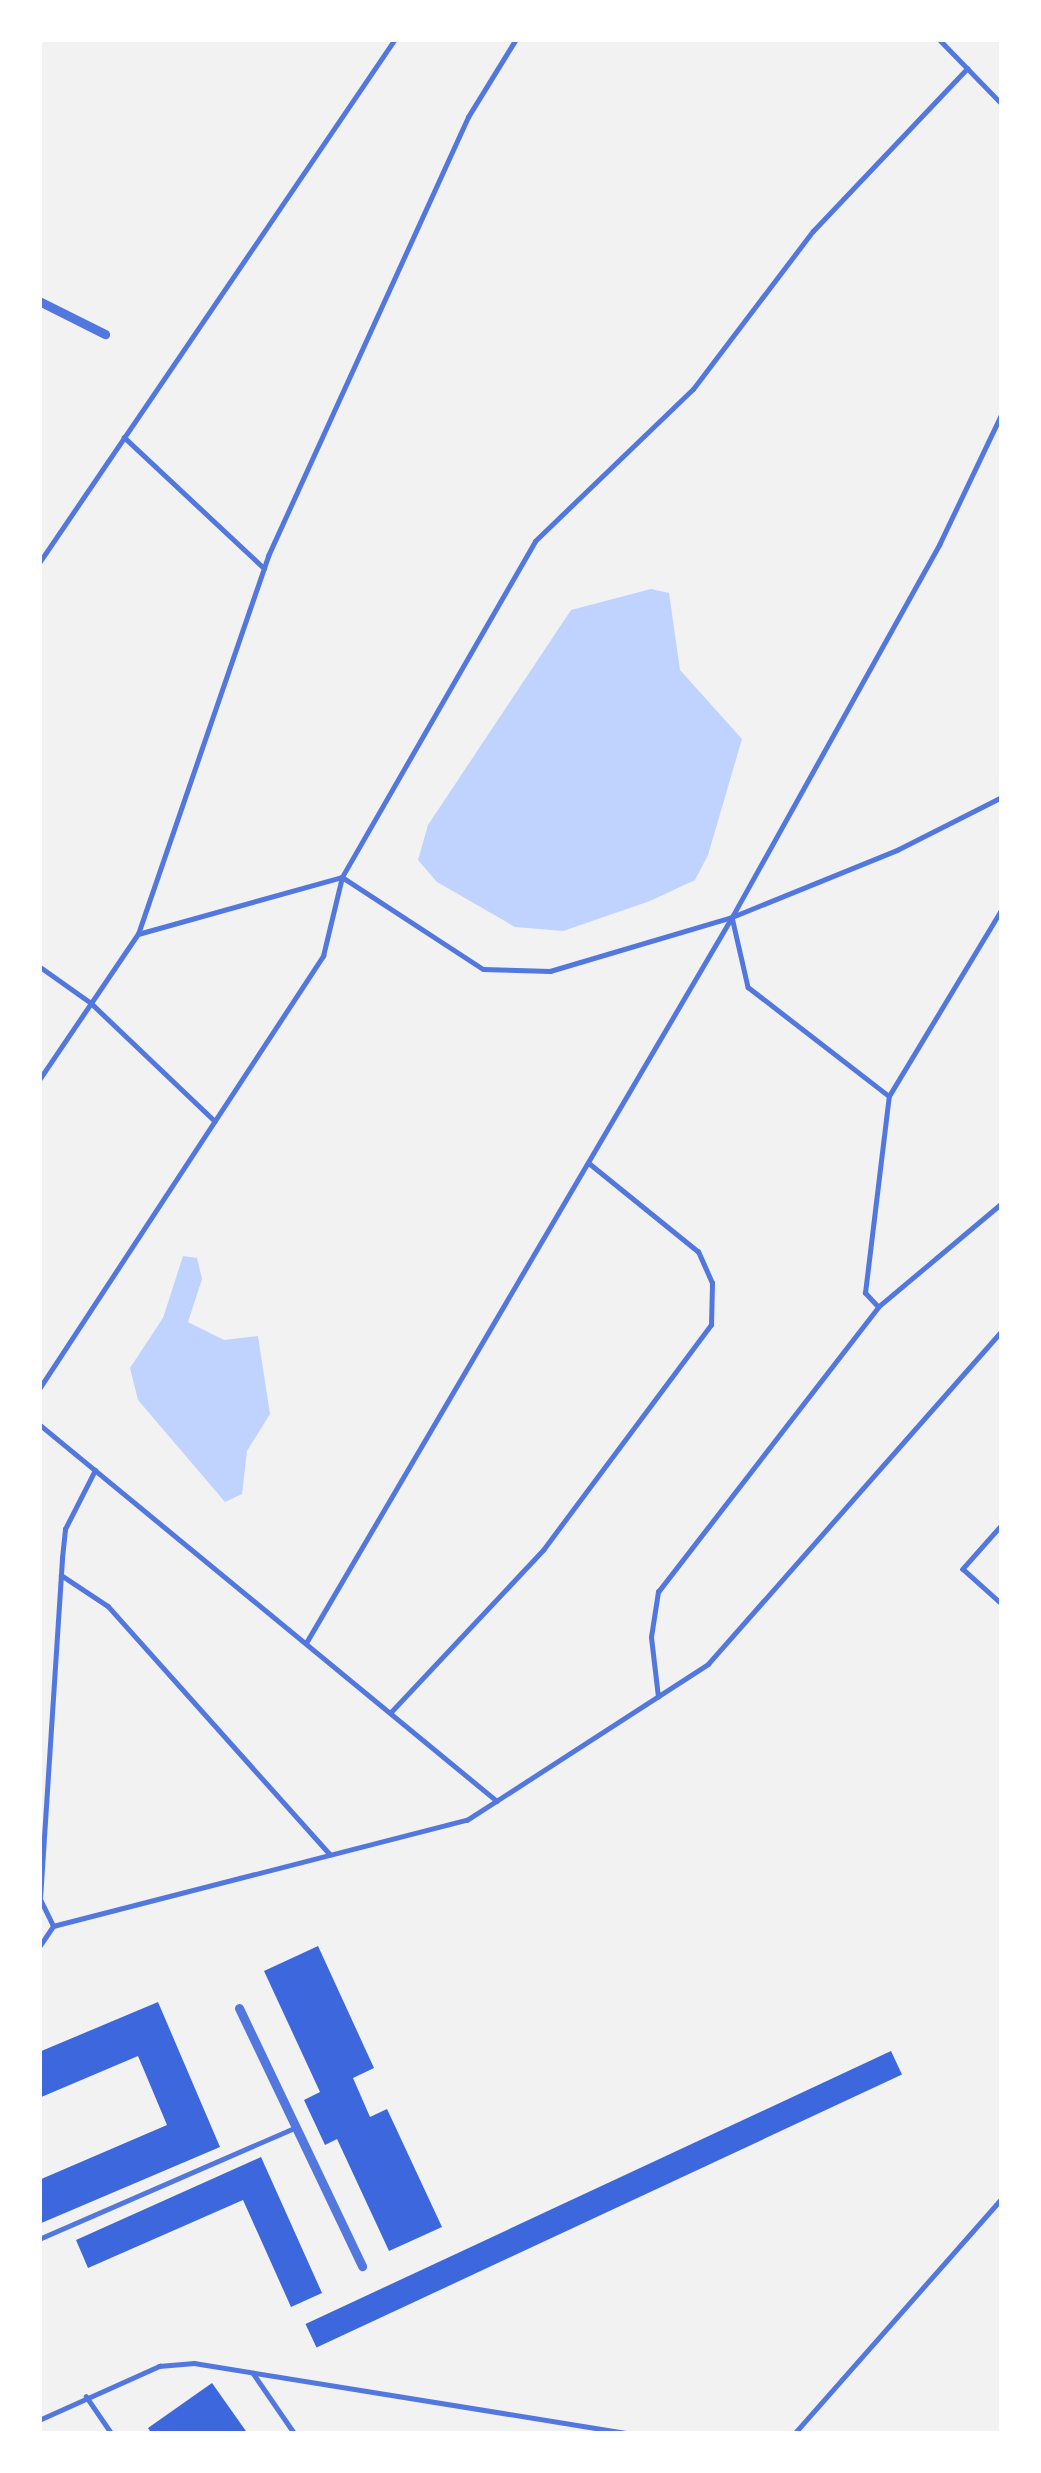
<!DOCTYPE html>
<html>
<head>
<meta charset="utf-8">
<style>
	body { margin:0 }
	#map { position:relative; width:1041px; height:2473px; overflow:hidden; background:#f2f2f2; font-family:"IBM Plex Serif",serif }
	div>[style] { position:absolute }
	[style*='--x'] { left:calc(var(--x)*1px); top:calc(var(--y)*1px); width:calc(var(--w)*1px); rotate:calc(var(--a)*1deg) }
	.water>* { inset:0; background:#bfd3fe }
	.building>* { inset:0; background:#3d67dc; transform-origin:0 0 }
	.service>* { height:4.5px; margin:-2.25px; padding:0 2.25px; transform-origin:2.25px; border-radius:2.25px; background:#5277de }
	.minor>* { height:9px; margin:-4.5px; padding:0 4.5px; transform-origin:4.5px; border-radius:4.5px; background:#5277de }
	span { translate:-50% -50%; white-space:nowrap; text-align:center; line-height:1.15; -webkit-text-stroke:12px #fff; paint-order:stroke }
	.frame { position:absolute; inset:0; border:42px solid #fff; pointer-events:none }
</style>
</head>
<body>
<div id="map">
	<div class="water">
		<i style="clip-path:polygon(651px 589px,669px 593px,680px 670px,742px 739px,708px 855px,695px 880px,650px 901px,563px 931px,515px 927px,437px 882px,418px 860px,428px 825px,571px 610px)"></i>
		<i style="clip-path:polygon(183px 1256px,197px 1258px,202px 1279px,188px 1322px,224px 1340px,258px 1336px,270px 1414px,247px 1451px,242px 1494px,225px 1502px,138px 1400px,130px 1368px,163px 1318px)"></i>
	</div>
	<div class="building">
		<i style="clip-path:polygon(318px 1946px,374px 2068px,353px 2078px,370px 2117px,387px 2109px,442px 2227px,389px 2251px,337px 2139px,325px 2145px,304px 2100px,320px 2092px,264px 1971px)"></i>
		<i style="clip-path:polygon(158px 2002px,220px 2147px,39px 2224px,39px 2180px,167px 2125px,138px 2056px,39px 2098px,39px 2052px)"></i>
		<i style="left:891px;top:2051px;width:26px;height:646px;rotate:65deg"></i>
		<i style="clip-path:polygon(261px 2157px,322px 2293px,291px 2307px,243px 2200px,88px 2268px,76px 2240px)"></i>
		<i style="clip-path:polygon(212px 2383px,248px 2434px,152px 2434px,148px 2428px)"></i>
	</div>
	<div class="service">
		<i style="--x:939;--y:39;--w:91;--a:45.9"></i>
		<i style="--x:124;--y:437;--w:192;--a:43.1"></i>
		<i style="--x:39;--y:563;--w:633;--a:-55.81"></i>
		<i style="--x:732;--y:917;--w:72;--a:77.1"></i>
		<i style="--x:748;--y:987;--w:178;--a:37.7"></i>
		<i style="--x:138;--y:934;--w:212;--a:-15.6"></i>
		<i style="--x:342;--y:877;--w:168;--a:33.1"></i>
		<i style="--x:483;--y:969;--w:67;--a:1.7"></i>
		<i style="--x:550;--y:971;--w:190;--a:-16.5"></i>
		<i style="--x:732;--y:917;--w:178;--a:-22.1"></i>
		<i style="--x:897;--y:850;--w:118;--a:-26.8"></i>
		<i style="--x:39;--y:966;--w:64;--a:35.4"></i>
		<i style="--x:91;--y:1003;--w:171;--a:43.6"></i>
		<i style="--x:39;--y:1080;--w:176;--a:-55.9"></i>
		<i style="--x:138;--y:934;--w:400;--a:-71"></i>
		<i style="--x:268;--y:556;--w:482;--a:-65.5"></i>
		<i style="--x:468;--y:117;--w:92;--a:-58.4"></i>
		<i style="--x:878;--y:1307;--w:19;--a:-133"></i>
		<i style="--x:865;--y:1293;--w:198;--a:-83.1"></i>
		<i style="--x:889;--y:1096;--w:218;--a:-58.9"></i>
		<i style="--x:39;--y:1389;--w:518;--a:-56.74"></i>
		<i style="--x:323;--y:956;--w:81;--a:-76.5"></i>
		<i style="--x:342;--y:877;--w:387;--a:-60.1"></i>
		<i style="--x:535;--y:541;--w:219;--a:-43.9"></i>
		<i style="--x:693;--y:389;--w:198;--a:-52.8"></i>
		<i style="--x:813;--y:231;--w:224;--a:-46.5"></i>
		<i style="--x:39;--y:1424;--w:593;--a:39.46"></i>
		<i style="--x:1002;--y:1525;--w:59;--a:131.6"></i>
		<i style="--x:963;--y:1569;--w:52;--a:41.9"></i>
		<i style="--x:61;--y:1575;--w:56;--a:33.4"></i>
		<i style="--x:108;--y:1606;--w:333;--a:48.2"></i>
		<i style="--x:306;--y:1643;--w:842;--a:-59.6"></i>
		<i style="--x:732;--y:917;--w:426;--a:-60.9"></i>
		<i style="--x:939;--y:545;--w:146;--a:-64.5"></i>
		<i style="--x:658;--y:1697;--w:60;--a:-96.7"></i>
		<i style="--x:651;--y:1637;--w:46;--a:-81.2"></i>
		<i style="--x:658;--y:1592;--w:360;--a:-52.3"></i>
		<i style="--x:878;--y:1307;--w:162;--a:-40"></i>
		<i style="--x:390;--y:1713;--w:224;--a:-46.8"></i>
		<i style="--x:543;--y:1550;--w:281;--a:-53.3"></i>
		<i style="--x:711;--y:1325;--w:42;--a:-88.6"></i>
		<i style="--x:712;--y:1283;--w:34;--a:-114"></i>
		<i style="--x:698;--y:1252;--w:141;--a:-141"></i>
		<i style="--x:53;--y:1926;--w:30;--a:-116"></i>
		<i style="--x:40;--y:1899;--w:342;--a:-86.3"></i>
		<i style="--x:62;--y:1558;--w:29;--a:-84"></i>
		<i style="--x:65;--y:1529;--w:66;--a:-63"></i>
		<i style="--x:39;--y:1947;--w:25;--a:-56"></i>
		<i style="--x:53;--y:1926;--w:427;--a:-14.4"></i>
		<i style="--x:467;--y:1820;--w:287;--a:-32.9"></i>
		<i style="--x:708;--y:1664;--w:445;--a:-48.6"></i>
		<i style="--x:39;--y:2239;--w:276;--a:-23.5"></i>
		<i style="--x:253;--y:2373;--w:74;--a:55.5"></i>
		<i style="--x:86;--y:2396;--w:46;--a:55.6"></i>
		<i style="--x:39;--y:2420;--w:132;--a:-24.2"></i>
		<i style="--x:159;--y:2366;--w:35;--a:-5"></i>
		<i style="--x:194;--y:2363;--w:445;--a:9.2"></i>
		<i style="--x:794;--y:2434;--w:315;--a:-48.6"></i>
	</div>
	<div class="minor">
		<i style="--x:39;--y:301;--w:74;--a:26.6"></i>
		<i style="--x:239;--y:2008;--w:286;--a:64.5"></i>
	</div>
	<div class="frame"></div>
</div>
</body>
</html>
